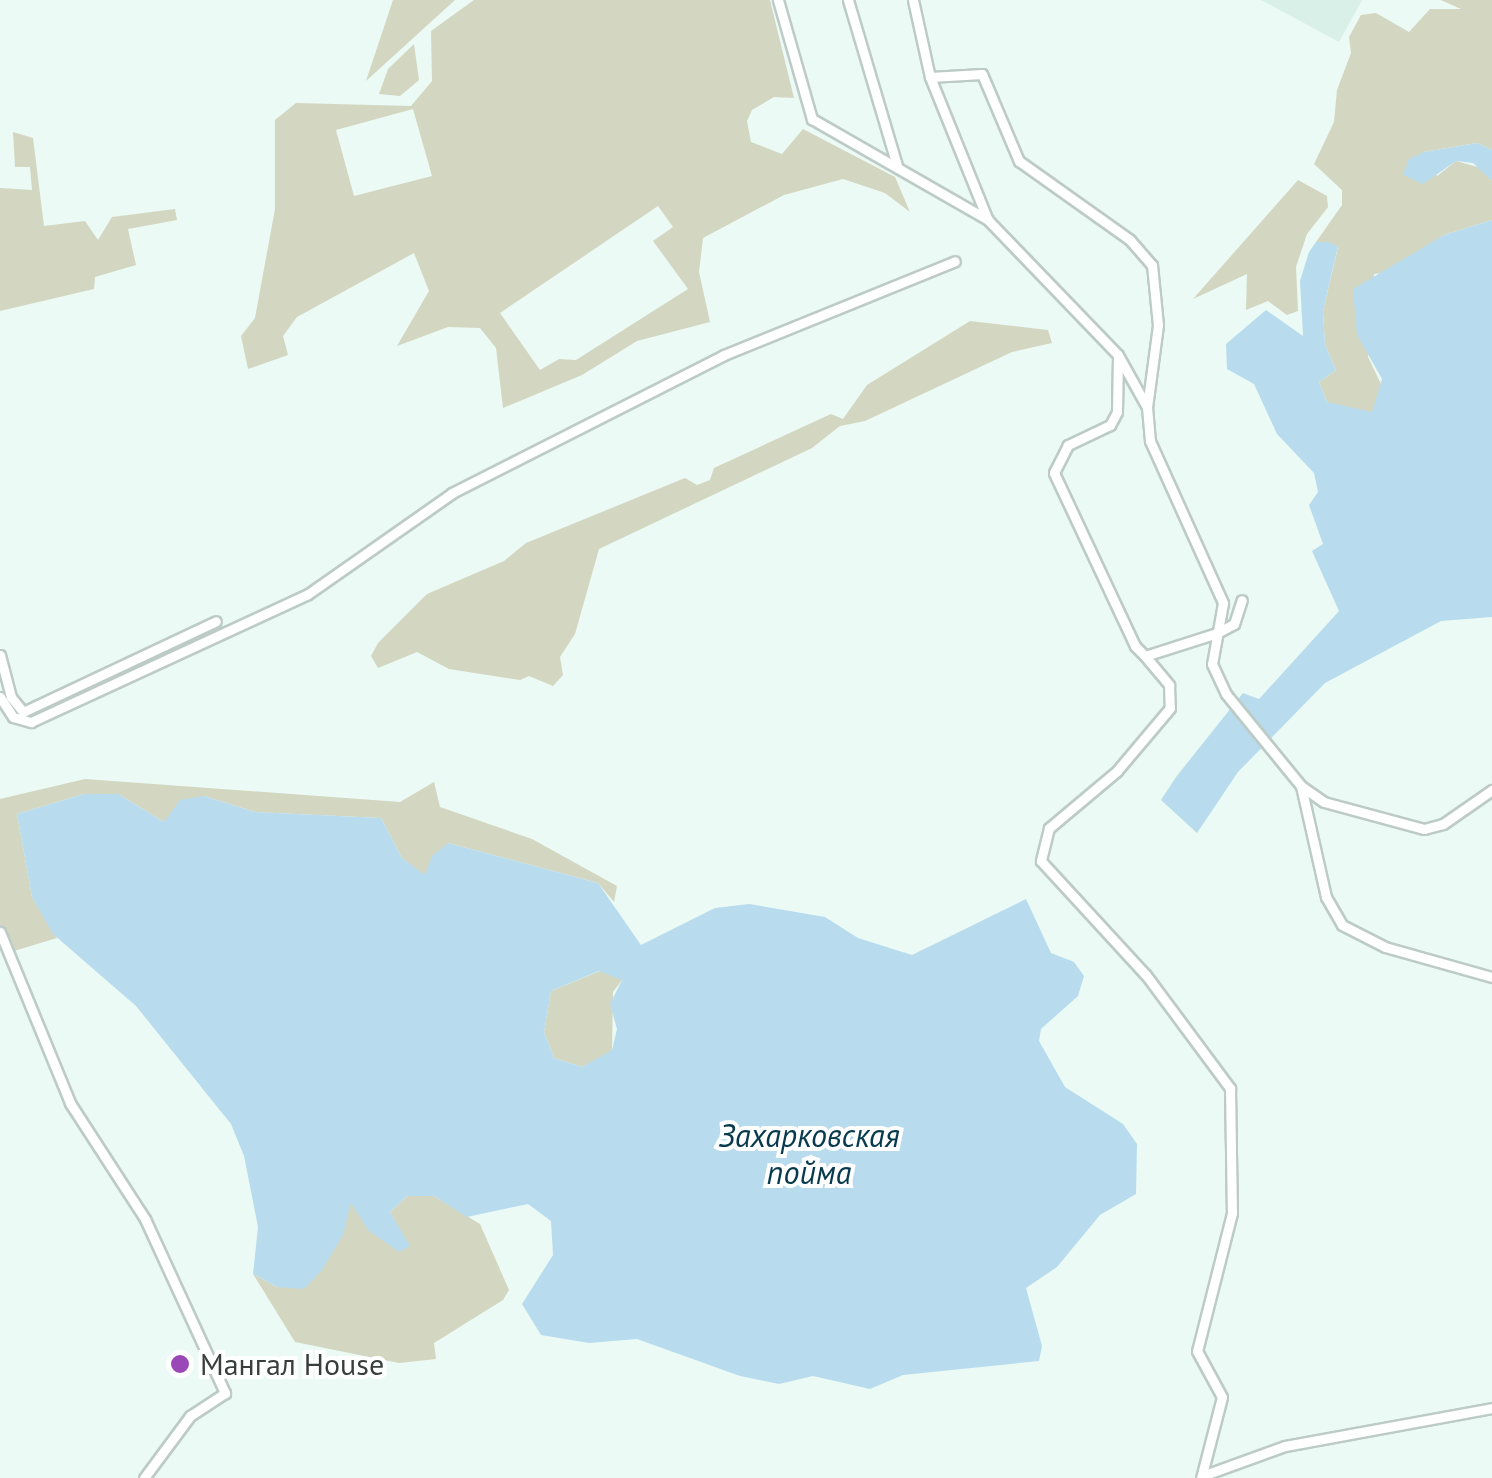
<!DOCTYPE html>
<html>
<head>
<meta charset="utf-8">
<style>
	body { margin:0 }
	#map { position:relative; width:1492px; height:1478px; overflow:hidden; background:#ebfaf4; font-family:"PT Sans",sans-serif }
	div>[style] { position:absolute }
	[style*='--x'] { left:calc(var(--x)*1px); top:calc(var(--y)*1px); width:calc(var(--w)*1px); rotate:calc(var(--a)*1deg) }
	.built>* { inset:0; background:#d9f0e8 }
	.green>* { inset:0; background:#d3d6c1 }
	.water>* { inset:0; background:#b8dcee }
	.roads { filter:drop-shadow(2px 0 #bdcbc6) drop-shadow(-2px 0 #bdcbc6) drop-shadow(0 2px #bdcbc6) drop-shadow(0 -2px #bdcbc6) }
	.street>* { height:9px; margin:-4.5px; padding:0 4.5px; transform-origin:4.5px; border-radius:4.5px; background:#fff }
	.dots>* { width:28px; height:28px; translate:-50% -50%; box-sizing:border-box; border:5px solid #fff; border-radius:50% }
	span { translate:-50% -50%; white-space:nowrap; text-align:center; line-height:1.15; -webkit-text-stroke:8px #fff; paint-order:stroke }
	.poi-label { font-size:30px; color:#383e3c }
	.left { translate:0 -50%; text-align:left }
	.water-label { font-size:32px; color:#083a4e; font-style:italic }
</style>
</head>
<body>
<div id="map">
	<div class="built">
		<i style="clip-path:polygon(1261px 0,1362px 0,1339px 42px)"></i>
	</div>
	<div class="green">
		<i style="clip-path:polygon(393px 0,455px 0,366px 81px)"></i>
		<i style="clip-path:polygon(evenodd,474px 0,770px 0,794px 98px,774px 97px,752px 110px,747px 121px,751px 142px,782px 154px,803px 129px,895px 177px,910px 212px,885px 193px,843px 179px,784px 195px,703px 238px,699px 272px,710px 322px,637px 341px,582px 375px,503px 408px,496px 348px,480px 328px,448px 327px,397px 346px,429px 291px,414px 253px,297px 317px,283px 336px,288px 355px,248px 369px,241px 336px,255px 318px,275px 209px,275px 120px,296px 103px,411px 106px,432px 81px,431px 31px,474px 0,413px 109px,432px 176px,354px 196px,336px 130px,413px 109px,474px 0,658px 206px,673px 227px,653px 241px,688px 289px,576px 360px,559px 359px,540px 370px,500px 313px,658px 206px)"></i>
		<i style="clip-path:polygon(1441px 0,1492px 0,1492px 150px,1477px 143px,1424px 152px,1437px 176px,1456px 161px,1481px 168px,1492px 181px,1492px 220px,1444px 235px,1391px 272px,1374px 274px,1368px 357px,1384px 390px,1372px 412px,1359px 413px,1327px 402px,1319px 382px,1336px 370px,1325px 345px,1323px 311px,1338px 247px,1316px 242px,1342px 205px,1342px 190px,1314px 164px,1334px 122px,1337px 90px,1351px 53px,1349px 37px,1361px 15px,1376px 13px,1409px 32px,1430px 9px,1461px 9px)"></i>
		<i style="clip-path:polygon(414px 44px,419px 80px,400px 96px,379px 94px,388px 69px)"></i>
		<i style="clip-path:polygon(13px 132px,33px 138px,44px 226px,85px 221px,98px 240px,112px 217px,175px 209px,177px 220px,128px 229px,136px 265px,95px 277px,94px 289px,0 311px,0 188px,32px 190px,30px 167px,15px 167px)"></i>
		<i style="clip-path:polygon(1298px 180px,1327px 196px,1328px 207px,1307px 234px,1296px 267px,1298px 311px,1287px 315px,1268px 301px,1246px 310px,1247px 274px,1193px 299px)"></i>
		<i style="clip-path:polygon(970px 321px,1048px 330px,1052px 343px,1012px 352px,865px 421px,840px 426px,812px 448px,599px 549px,575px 634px,560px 657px,563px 675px,553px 686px,529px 676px,520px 680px,449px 669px,417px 652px,378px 668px,371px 656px,378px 643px,427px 594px,504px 561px,526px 543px,685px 478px,697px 485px,710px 480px,714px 468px,831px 414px,843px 419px,867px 385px)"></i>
		<i style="clip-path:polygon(85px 779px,400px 802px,434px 782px,440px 807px,532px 839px,617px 886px,614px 902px,598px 883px,448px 843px,425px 876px,402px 858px,381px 818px,255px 812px,204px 796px,164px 822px,118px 794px,84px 794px,17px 814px,32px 897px,57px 938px,14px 951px,0 926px,0 799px)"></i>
		<i style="clip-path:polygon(600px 971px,620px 974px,622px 980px,613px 992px,612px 1051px,582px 1067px,554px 1058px,544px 1032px,551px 991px)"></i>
		<i style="clip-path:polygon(407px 1196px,434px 1196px,480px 1224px,509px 1290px,503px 1300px,434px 1343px,436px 1359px,399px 1363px,295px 1342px,253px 1274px,277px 1287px,351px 1202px,396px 1223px,390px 1212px)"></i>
	</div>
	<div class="water">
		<i style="clip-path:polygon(1477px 143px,1492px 150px,1492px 181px,1473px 163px,1456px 161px,1423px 184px,1403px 175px,1409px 159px,1424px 152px)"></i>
		<i style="clip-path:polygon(1492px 220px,1492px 617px,1441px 621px,1325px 683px,1238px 772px,1197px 833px,1161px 800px,1176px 777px,1243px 693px,1259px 699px,1339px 611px,1312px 551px,1323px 544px,1309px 505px,1318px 492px,1314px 473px,1277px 434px,1254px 384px,1227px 369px,1226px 344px,1266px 310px,1303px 336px,1300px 281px,1309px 252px,1316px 242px,1328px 242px,1338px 246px,1323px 311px,1325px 345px,1336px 370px,1319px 382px,1327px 402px,1372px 412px,1382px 379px,1357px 335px,1353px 289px,1444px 235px)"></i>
		<i style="clip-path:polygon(evenodd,84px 794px,118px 794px,164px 822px,180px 800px,204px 796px,255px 812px,381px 818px,402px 858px,425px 875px,432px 856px,448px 843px,598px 883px,641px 945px,715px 908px,749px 904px,825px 917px,858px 938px,912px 955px,1026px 899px,1051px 953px,1074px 962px,1084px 976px,1078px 996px,1041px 1029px,1039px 1041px,1065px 1087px,1123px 1124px,1137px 1144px,1136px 1194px,1100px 1215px,1057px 1267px,1026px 1288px,1042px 1346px,1039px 1361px,903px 1375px,870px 1389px,813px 1376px,779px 1384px,740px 1376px,637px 1339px,589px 1343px,541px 1335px,522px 1304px,553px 1255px,551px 1221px,528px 1204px,467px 1217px,434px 1196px,407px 1196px,390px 1212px,410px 1246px,399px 1252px,368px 1230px,351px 1203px,343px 1235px,322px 1270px,304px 1289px,277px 1287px,253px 1274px,258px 1227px,244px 1156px,231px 1124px,136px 1006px,53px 934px,32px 897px,17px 814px,84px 794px,599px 971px,622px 980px,610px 1004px,617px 1029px,612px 1050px,582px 1067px,554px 1058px,544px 1032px,551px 991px,599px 971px)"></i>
	</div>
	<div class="roads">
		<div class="street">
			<i style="--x:778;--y:0;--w:124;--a:74.1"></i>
			<i style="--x:812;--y:119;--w:203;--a:29.8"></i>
			<i style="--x:988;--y:220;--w:187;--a:46.1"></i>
			<i style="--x:1118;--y:355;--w:57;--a:91"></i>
			<i style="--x:1117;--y:412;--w:15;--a:118"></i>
			<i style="--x:1110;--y:425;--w:47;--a:154.5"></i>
			<i style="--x:1068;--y:445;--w:31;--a:117"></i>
			<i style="--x:1054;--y:473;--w:191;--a:64.9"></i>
			<i style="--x:1135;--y:646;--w:14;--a:45"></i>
			<i style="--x:1145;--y:656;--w:76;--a:-17.7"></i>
			<i style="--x:1217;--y:633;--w:19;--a:-28"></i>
			<i style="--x:1234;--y:624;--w:25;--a:-72"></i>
			<i style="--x:848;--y:0;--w:172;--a:73.5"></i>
			<i style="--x:913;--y:0;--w:79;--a:77.6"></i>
			<i style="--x:930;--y:77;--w:52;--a:-3.3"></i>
			<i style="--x:982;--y:74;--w:95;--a:67"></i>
			<i style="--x:1019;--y:161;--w:136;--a:35.4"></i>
			<i style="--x:1130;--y:240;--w:33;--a:49"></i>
			<i style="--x:1152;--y:265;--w:60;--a:84.3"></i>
			<i style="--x:1158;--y:325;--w:83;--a:97.6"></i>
			<i style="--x:1147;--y:407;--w:34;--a:85"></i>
			<i style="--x:1150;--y:441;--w:178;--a:65.7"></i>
			<i style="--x:1223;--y:603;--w:62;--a:100.2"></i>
			<i style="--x:1212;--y:664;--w:33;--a:65"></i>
			<i style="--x:1226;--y:694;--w:119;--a:50.8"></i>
			<i style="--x:1301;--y:786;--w:28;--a:35"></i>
			<i style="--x:1324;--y:802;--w:104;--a:15.1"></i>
			<i style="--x:1424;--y:829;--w:20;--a:-15"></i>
			<i style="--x:1443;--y:824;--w:60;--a:-34.8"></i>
			<i style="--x:930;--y:77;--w:152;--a:68"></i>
			<i style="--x:1119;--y:357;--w:57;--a:60.8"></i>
			<i style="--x:0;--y:655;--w:43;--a:75.3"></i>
			<i style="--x:11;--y:697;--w:19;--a:51"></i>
			<i style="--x:23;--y:712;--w:213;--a:-25.2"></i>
			<i style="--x:1145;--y:656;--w:38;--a:50"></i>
			<i style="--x:1169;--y:685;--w:23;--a:88"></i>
			<i style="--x:1170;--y:708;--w:82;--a:130.1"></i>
			<i style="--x:1117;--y:771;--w:89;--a:140"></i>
			<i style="--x:1049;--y:828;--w:34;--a:104"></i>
			<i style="--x:1041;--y:861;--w:155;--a:47.4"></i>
			<i style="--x:1146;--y:975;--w:141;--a:53.4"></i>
			<i style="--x:1230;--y:1088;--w:125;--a:89.1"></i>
			<i style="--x:1232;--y:1213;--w:142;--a:104.2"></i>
			<i style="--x:1197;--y:1351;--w:52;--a:61.5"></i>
			<i style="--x:1222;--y:1397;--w:84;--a:104.5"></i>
			<i style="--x:0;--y:697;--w:24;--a:57"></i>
			<i style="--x:13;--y:717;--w:19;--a:16"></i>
			<i style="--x:31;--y:722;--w:305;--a:-24.8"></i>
			<i style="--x:308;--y:594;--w:176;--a:-35"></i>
			<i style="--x:452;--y:493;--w:305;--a:-26.9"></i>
			<i style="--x:724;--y:355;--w:249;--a:-22.1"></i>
			<i style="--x:1301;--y:786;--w:114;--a:77.3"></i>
			<i style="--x:1326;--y:897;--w:32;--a:60"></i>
			<i style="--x:1342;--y:925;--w:48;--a:27.1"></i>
			<i style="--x:1385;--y:947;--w:111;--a:15.7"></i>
			<i style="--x:0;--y:932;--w:185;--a:67.7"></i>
			<i style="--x:70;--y:1103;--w:138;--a:57.1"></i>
			<i style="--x:145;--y:1219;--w:192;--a:65.3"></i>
			<i style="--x:225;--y:1393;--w:42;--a:146.7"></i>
			<i style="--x:190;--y:1416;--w:77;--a:126.6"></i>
			<i style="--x:1202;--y:1476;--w:88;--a:-19.9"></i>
			<i style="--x:1285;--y:1446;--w:210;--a:-10.4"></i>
		</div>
	</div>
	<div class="dots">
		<i style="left:180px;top:1364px;background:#9a48b7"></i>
	</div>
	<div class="poi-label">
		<span class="left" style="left:200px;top:1364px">Мангал House</span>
	</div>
	<div class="water-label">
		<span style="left:809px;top:1154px">Захарковская<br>пойма</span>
	</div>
</div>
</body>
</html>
